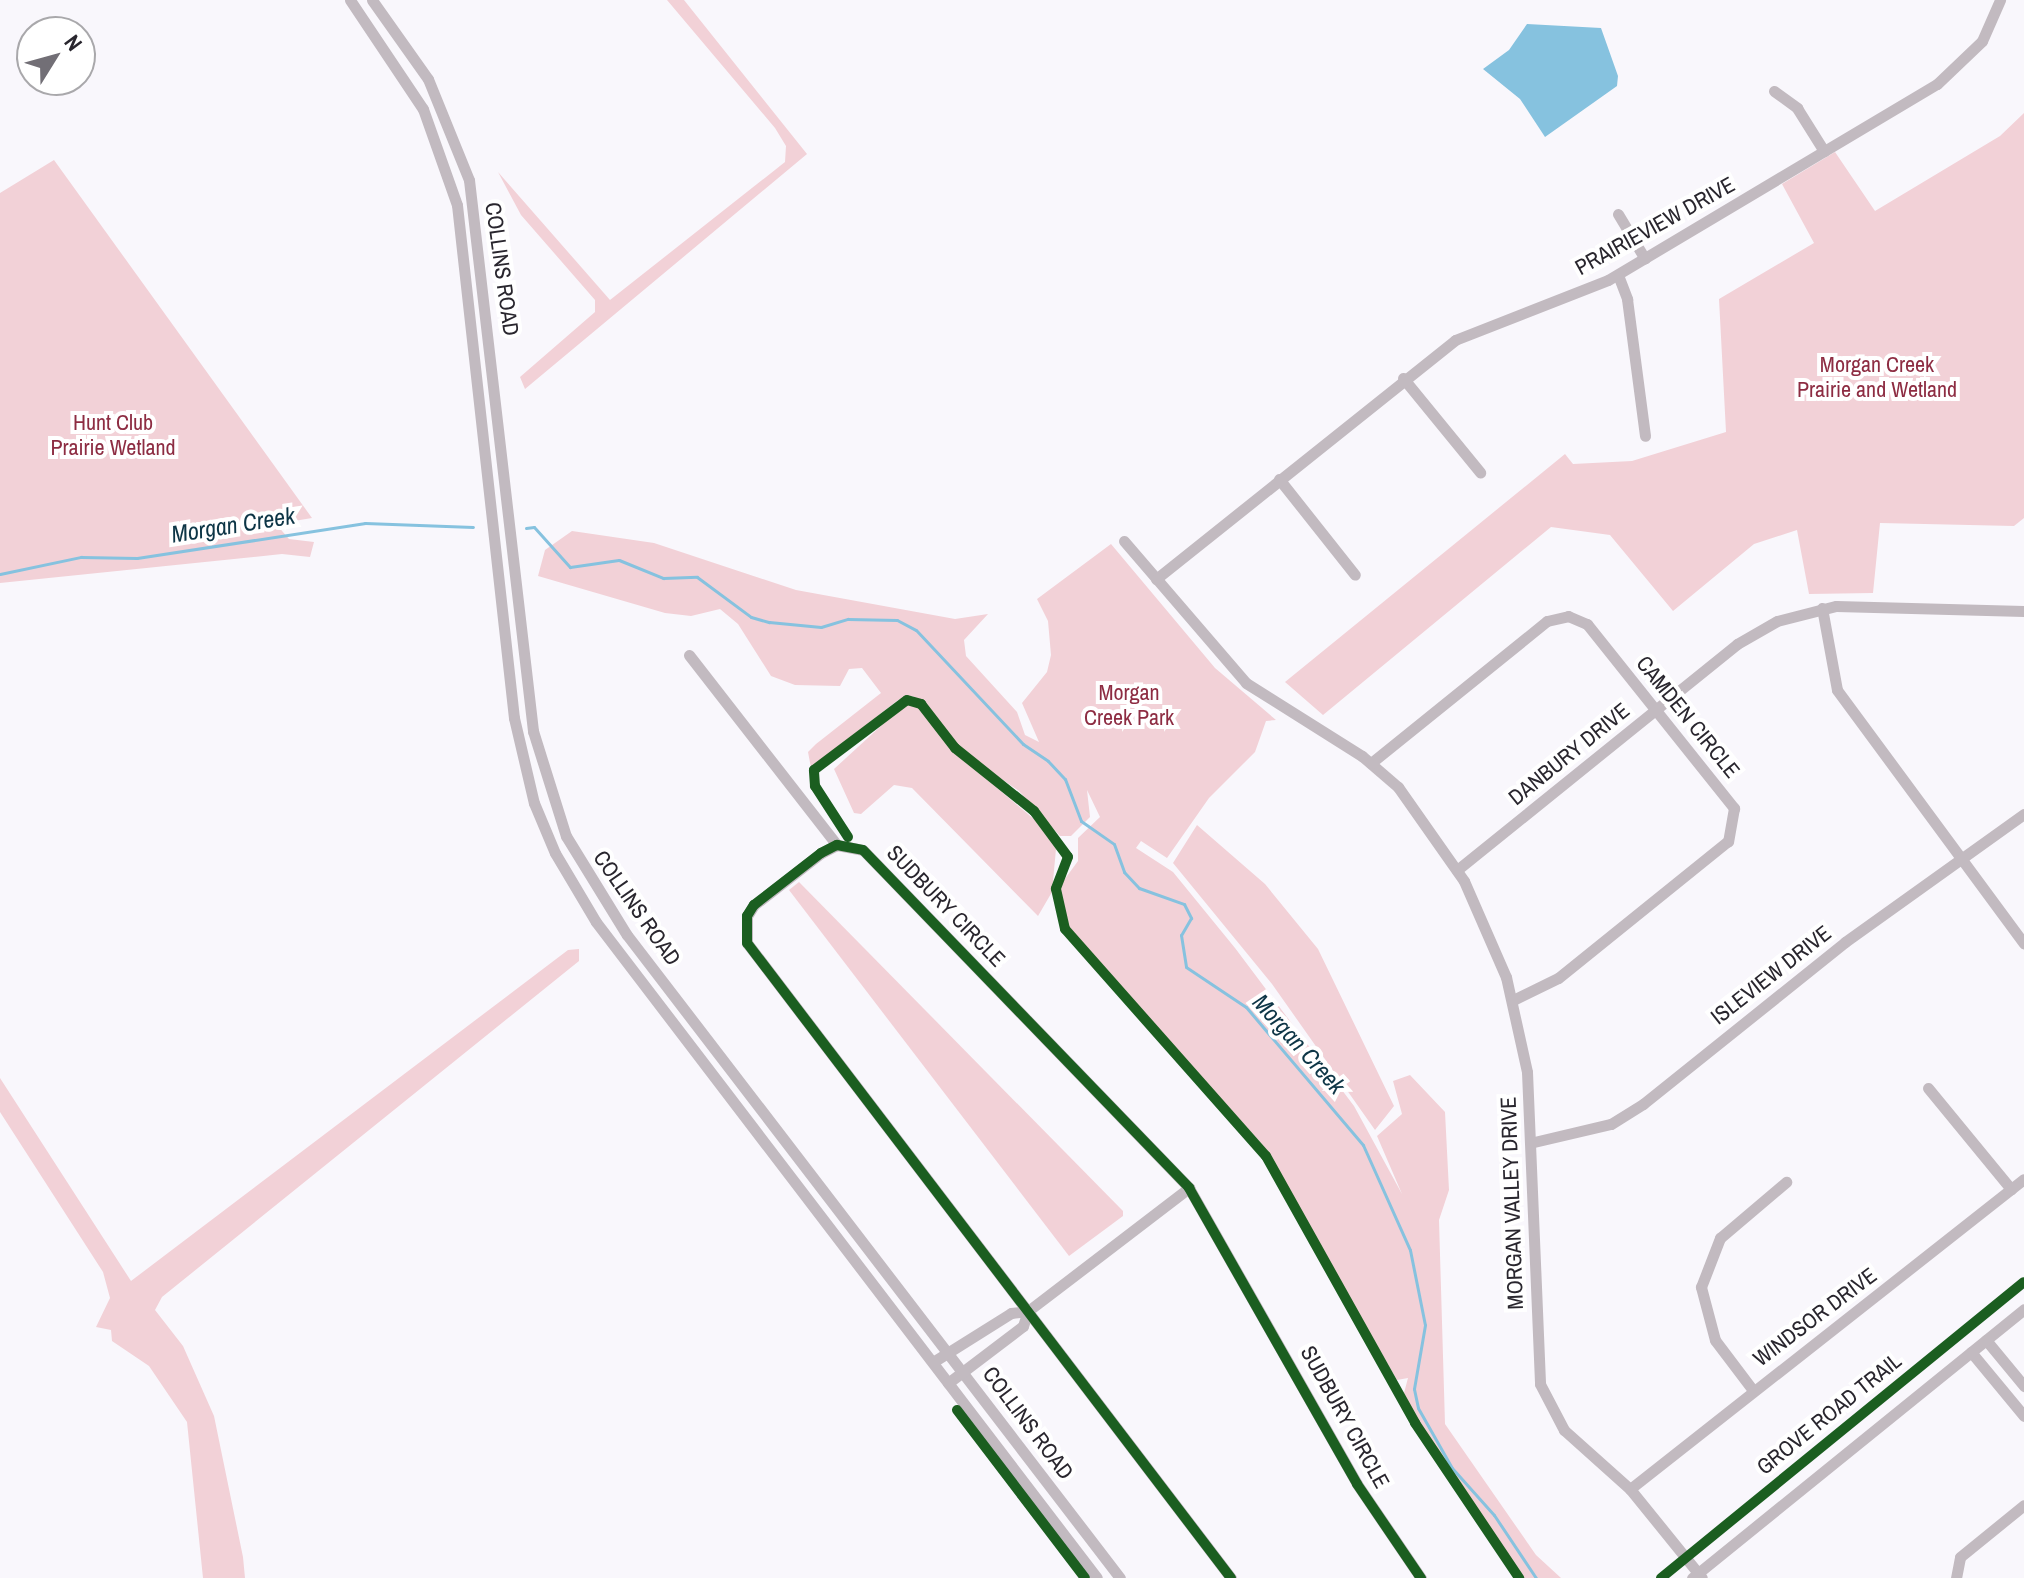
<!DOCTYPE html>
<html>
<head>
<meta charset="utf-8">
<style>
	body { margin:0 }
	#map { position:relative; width:2024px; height:1578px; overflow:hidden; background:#f9f7fc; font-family:"Archivo Narrow",sans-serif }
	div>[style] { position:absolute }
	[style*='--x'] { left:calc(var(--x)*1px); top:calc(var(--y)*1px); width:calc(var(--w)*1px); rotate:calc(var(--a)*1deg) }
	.green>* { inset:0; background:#f2d1d7 }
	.water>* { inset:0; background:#86c2df }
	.stream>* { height:3px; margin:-1.5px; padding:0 1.5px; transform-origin:1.5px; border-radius:1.5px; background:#86c2df }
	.minor>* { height:11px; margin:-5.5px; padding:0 5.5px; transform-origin:5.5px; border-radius:5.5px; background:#c2bac0 }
	.cycleway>* { height:10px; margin:-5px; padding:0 5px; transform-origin:5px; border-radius:5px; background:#1b5e20 }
	span { translate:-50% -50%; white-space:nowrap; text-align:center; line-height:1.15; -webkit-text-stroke:8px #fff; paint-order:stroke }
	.street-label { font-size:22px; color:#29262e }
	.park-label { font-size:22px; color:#8d2c42 }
	.water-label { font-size:24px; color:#0d3546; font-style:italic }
	.north { position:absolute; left:16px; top:16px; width:80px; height:80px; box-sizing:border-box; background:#fff; border:2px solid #a9a8ab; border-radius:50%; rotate:53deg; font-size:22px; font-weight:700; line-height:32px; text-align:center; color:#29262e }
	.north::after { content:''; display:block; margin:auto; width:28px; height:36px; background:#726f76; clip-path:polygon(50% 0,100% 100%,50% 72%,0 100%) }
</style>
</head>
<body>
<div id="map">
	<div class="green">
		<i style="clip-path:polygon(667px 0,684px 0,807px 154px,525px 389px,520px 377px,595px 312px,595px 300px,521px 215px,498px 172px,610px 300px,785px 162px,786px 146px,775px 128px)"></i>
		<i style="clip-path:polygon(2024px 113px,2024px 518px,2014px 526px,1880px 523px,1873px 593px,1809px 594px,1797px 530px,1754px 544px,1673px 611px,1610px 535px,1551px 527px,1323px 715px,1285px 682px,1565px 454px,1573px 464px,1632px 461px,1726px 432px,1719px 299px,1814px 243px,1782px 184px,1835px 152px,1875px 211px,2000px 136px)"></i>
		<i style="clip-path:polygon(54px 160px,312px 518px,276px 524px,289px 539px,314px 542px,310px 557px,282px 554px,0 583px,0 193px)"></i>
		<i style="clip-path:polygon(572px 531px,654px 543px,796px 590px,955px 619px,988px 614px,964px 640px,966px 656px,1017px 712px,1025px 735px,1039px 742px,1022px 703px,1047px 672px,1051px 655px,1048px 621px,1037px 599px,1111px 544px,1215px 668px,1276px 720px,1266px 721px,1255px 752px,1209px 798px,1167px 858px,1141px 841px,1136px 848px,1173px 872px,1235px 948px,1354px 1106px,1402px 1194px,1377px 1136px,1402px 1114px,1393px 1081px,1410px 1075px,1445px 1112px,1449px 1190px,1439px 1220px,1445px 1424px,1536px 1555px,1561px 1578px,1521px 1578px,1422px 1431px,1404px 1393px,1408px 1378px,1397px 1380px,1261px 1143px,1071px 933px,1059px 887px,1078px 861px,1078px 838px,1100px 817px,1087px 790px,1090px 817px,1071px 836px,1060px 836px,1019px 791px,968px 756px,913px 696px,898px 700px,811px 768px,808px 752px,816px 744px,881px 693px,862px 668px,849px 669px,840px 686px,795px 685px,771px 676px,738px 624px,720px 609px,691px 616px,665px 613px,538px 576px,545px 550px)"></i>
		<i style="clip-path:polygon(906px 703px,917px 706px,951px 749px,1035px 820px,1056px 849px,1052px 892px,1038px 916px,912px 788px,894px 785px,861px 814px,854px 813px,834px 769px)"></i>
		<i style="clip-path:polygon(1197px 825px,1265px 884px,1318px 949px,1394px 1106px,1375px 1130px,1272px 984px,1173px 863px)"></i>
		<i style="clip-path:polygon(799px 882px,1123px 1211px,1123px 1216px,1069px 1256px,789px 890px)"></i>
		<i style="clip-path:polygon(579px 949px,579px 961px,162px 1297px,155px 1310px,183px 1346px,214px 1416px,243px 1557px,245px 1578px,203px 1578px,187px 1422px,149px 1366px,112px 1341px,111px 1330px,96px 1327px,110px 1298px,103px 1272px,0 1112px,0 1078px,131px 1281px,568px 950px)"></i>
	</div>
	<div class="water">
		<i style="clip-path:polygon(1527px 24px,1601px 28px,1618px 76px,1617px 86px,1545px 137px,1520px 99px,1483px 69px,1509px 50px)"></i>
	</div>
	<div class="stream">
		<i style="--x:526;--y:528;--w:8;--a:-7"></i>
		<i style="--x:534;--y:527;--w:54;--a:48"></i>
		<i style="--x:570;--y:567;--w:49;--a:-8.1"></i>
		<i style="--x:619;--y:560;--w:48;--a:22.2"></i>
		<i style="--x:663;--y:578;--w:34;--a:-2"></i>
		<i style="--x:697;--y:577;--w:67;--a:36.5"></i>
		<i style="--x:751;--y:617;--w:19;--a:16"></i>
		<i style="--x:769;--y:622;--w:52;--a:5.5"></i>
		<i style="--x:821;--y:627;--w:28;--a:-17"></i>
		<i style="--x:848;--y:619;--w:49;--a:1.2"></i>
		<i style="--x:897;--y:620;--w:21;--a:28"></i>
		<i style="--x:916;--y:630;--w:156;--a:46.8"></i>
		<i style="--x:1023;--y:744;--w:30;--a:34"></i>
		<i style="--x:1048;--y:761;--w:25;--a:47"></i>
		<i style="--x:1065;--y:779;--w:45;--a:69.1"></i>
		<i style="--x:1081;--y:821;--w:40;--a:34.9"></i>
		<i style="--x:1114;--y:844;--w:30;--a:70"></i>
		<i style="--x:1124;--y:872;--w:22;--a:47"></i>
		<i style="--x:1139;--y:888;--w:48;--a:19.6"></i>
		<i style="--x:1184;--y:904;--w:16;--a:63"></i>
		<i style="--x:1191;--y:918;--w:20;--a:120"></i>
		<i style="--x:1181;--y:935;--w:32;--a:81"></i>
		<i style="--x:1186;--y:967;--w:72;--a:33.7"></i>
		<i style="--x:1246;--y:1007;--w:181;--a:49.7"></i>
		<i style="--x:1363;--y:1145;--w:115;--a:65.9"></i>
		<i style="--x:1410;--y:1250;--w:76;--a:78.7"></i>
		<i style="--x:1425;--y:1325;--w:65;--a:99.8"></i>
		<i style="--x:1414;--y:1389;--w:19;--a:78"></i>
		<i style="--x:1418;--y:1408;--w:69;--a:60.5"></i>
		<i style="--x:1452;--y:1468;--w:63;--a:48.2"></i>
		<i style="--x:1494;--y:1515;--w:76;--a:56.3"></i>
		<i style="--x:0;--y:574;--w:83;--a:-11.9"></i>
		<i style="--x:81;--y:557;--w:56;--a:1"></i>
		<i style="--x:137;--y:558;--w:231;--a:-8.7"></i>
		<i style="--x:365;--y:523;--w:108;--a:2.1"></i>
	</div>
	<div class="minor">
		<i style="--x:350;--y:0;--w:131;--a:56.2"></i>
		<i style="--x:423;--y:109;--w:102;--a:70.5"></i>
		<i style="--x:457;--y:205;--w:516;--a:83.66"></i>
		<i style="--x:514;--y:718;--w:87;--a:76.8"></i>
		<i style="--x:534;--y:803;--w:54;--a:67.2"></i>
		<i style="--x:555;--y:853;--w:80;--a:59.3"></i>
		<i style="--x:596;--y:922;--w:825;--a:52.63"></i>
		<i style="--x:372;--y:0;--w:97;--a:54.7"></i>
		<i style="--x:428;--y:79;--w:109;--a:67.9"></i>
		<i style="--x:469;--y:180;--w:555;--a:83.37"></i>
		<i style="--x:533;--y:731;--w:110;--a:72.6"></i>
		<i style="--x:566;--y:836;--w:116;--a:58.4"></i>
		<i style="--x:627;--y:935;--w:810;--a:52.52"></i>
		<i style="--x:1774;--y:91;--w:29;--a:36"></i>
		<i style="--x:1797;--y:108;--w:51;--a:57.9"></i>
		<i style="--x:1618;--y:214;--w:52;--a:59"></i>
		<i style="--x:1618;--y:275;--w:26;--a:69"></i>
		<i style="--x:1627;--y:299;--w:138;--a:82.5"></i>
		<i style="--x:1403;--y:378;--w:122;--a:50.7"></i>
		<i style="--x:1279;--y:479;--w:122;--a:51.6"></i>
		<i style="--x:1124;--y:541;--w:187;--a:49.3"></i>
		<i style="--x:1246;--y:683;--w:137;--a:32.2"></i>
		<i style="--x:1362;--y:756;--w:48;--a:40.7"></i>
		<i style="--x:1398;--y:787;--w:115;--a:54.9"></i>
		<i style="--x:1464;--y:881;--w:105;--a:66.4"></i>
		<i style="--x:1506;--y:977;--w:97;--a:77.5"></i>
		<i style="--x:1527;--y:1072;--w:312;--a:87.6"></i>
		<i style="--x:1540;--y:1384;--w:52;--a:62.4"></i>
		<i style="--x:1564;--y:1430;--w:89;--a:41.8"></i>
		<i style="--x:1630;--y:1489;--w:114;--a:51"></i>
		<i style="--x:1156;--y:579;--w:383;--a:-38.6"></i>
		<i style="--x:1455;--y:340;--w:164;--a:-21.4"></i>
		<i style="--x:1608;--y:280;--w:383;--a:-30.8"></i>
		<i style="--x:1937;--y:84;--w:62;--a:-43.7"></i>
		<i style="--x:1982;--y:41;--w:45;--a:-66.3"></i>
		<i style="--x:1822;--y:608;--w:83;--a:79.6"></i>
		<i style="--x:1837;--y:690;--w:315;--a:53.6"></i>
		<i style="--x:689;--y:655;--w:241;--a:52.1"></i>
		<i style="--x:1371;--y:763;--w:226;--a:-38.9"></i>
		<i style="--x:1547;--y:621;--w:22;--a:-13"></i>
		<i style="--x:1568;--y:616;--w:21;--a:23"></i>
		<i style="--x:1587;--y:624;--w:236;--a:51.4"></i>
		<i style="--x:1734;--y:808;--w:34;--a:100"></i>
		<i style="--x:1728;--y:841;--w:218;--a:141.1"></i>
		<i style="--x:1558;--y:978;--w:50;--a:153.9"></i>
		<i style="--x:1457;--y:870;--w:360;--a:-38.9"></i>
		<i style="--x:1737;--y:644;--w:46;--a:-29.9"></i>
		<i style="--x:1777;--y:621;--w:61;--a:-14.3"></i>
		<i style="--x:1836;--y:606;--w:188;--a:1.5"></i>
		<i style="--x:1928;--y:1088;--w:131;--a:50.6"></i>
		<i style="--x:1534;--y:1142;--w:79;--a:-13.2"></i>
		<i style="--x:1611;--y:1124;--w:38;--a:-32"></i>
		<i style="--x:1643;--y:1104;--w:259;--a:-38.7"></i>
		<i style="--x:1845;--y:942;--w:220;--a:-35.6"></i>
		<i style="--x:1986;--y:1340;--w:60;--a:50.4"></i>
		<i style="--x:1971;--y:1352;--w:83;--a:50.4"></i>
		<i style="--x:933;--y:1362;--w:92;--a:-32.1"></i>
		<i style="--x:1011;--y:1313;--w:17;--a:-7"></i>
		<i style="--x:1028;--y:1311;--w:203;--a:-37.4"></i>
		<i style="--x:948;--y:1383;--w:94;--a:-37.2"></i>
		<i style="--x:1023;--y:1326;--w:16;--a:-72"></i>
		<i style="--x:1752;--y:1389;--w:61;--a:-127.1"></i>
		<i style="--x:1715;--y:1340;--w:55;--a:-104.8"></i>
		<i style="--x:1701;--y:1287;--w:53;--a:-68.8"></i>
		<i style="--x:1720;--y:1238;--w:87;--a:-40.3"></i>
		<i style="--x:1630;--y:1489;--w:501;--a:-38.2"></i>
		<i style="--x:1231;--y:1578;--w:798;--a:-127.31"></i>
		<i style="--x:747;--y:943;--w:27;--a:-90"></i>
		<i style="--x:747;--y:916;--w:13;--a:-58"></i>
		<i style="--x:754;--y:905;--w:85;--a:-37.8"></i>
		<i style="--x:821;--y:853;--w:18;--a:-27"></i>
		<i style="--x:837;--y:845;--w:26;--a:11"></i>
		<i style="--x:863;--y:850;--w:470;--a:46"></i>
		<i style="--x:1189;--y:1188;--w:340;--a:60.4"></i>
		<i style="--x:1357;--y:1484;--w:114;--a:55.8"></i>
		<i style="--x:1692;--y:1578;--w:427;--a:-39"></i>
		<i style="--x:1956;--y:1578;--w:21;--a:-79"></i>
		<i style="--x:1960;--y:1557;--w:82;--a:-39.1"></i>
	</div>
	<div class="cycleway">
		<i style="--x:848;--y:837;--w:61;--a:-122.9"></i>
		<i style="--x:815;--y:786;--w:16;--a:-94"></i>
		<i style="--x:814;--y:770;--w:116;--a:-37"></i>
		<i style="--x:907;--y:700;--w:15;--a:16"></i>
		<i style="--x:921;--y:704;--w:56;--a:52.3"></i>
		<i style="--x:955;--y:748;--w:101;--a:38.6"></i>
		<i style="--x:1034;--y:811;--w:57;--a:53.5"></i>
		<i style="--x:1068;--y:857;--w:34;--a:111"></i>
		<i style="--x:1056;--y:889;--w:41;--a:77.3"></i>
		<i style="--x:1065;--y:929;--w:303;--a:48.5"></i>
		<i style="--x:1266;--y:1156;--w:306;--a:60.8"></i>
		<i style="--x:1415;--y:1423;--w:187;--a:56.1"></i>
		<i style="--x:957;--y:1410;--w:211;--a:52.7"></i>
		<i style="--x:1231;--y:1578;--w:798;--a:-127.31"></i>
		<i style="--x:747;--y:943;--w:27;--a:-90"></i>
		<i style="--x:747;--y:916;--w:13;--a:-58"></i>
		<i style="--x:754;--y:905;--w:85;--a:-37.8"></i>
		<i style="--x:821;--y:853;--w:18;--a:-27"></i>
		<i style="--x:837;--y:845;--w:26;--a:11"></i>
		<i style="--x:863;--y:850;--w:470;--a:46"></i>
		<i style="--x:1189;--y:1188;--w:340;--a:60.4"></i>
		<i style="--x:1357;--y:1484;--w:114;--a:55.8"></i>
		<i style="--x:1661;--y:1578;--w:468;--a:-39.2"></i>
	</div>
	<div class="street-label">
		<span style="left:1655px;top:226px;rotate:-29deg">PRAIRIEVIEW DRIVE</span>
		<span style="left:502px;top:269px;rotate:82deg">COLLINS ROAD</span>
		<span style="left:1688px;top:717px;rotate:51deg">CAMDEN CIRCLE</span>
		<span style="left:1569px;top:754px;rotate:-39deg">DANBURY DRIVE</span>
		<span style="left:946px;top:906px;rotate:46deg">SUDBURY CIRCLE</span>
		<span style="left:637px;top:908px;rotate:55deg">COLLINS ROAD</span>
		<span style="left:1771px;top:975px;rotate:-38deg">ISLEVIEW DRIVE</span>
		<span style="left:1512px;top:1203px;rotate:-92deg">MORGAN VALLEY DRIVE</span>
		<span style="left:1815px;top:1317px;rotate:-37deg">WINDSOR DRIVE</span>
		<span style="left:1829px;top:1414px;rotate:-39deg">GROVE ROAD TRAIL</span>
		<span style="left:1345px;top:1417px;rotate:61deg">SUDBURY CIRCLE</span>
		<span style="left:1028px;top:1423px;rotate:53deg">COLLINS ROAD</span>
	</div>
	<div class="park-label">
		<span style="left:1877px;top:377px">Morgan Creek<br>Prairie and Wetland</span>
		<span style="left:113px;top:435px">Hunt Club<br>Prairie Wetland</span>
		<span style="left:1129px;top:705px">Morgan<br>Creek Park</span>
	</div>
	<div class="water-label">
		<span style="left:233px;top:525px;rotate:-9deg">Morgan Creek</span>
		<span style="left:1299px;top:1044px;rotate:48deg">Morgan Creek</span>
	</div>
	<div class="north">N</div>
</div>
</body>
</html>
